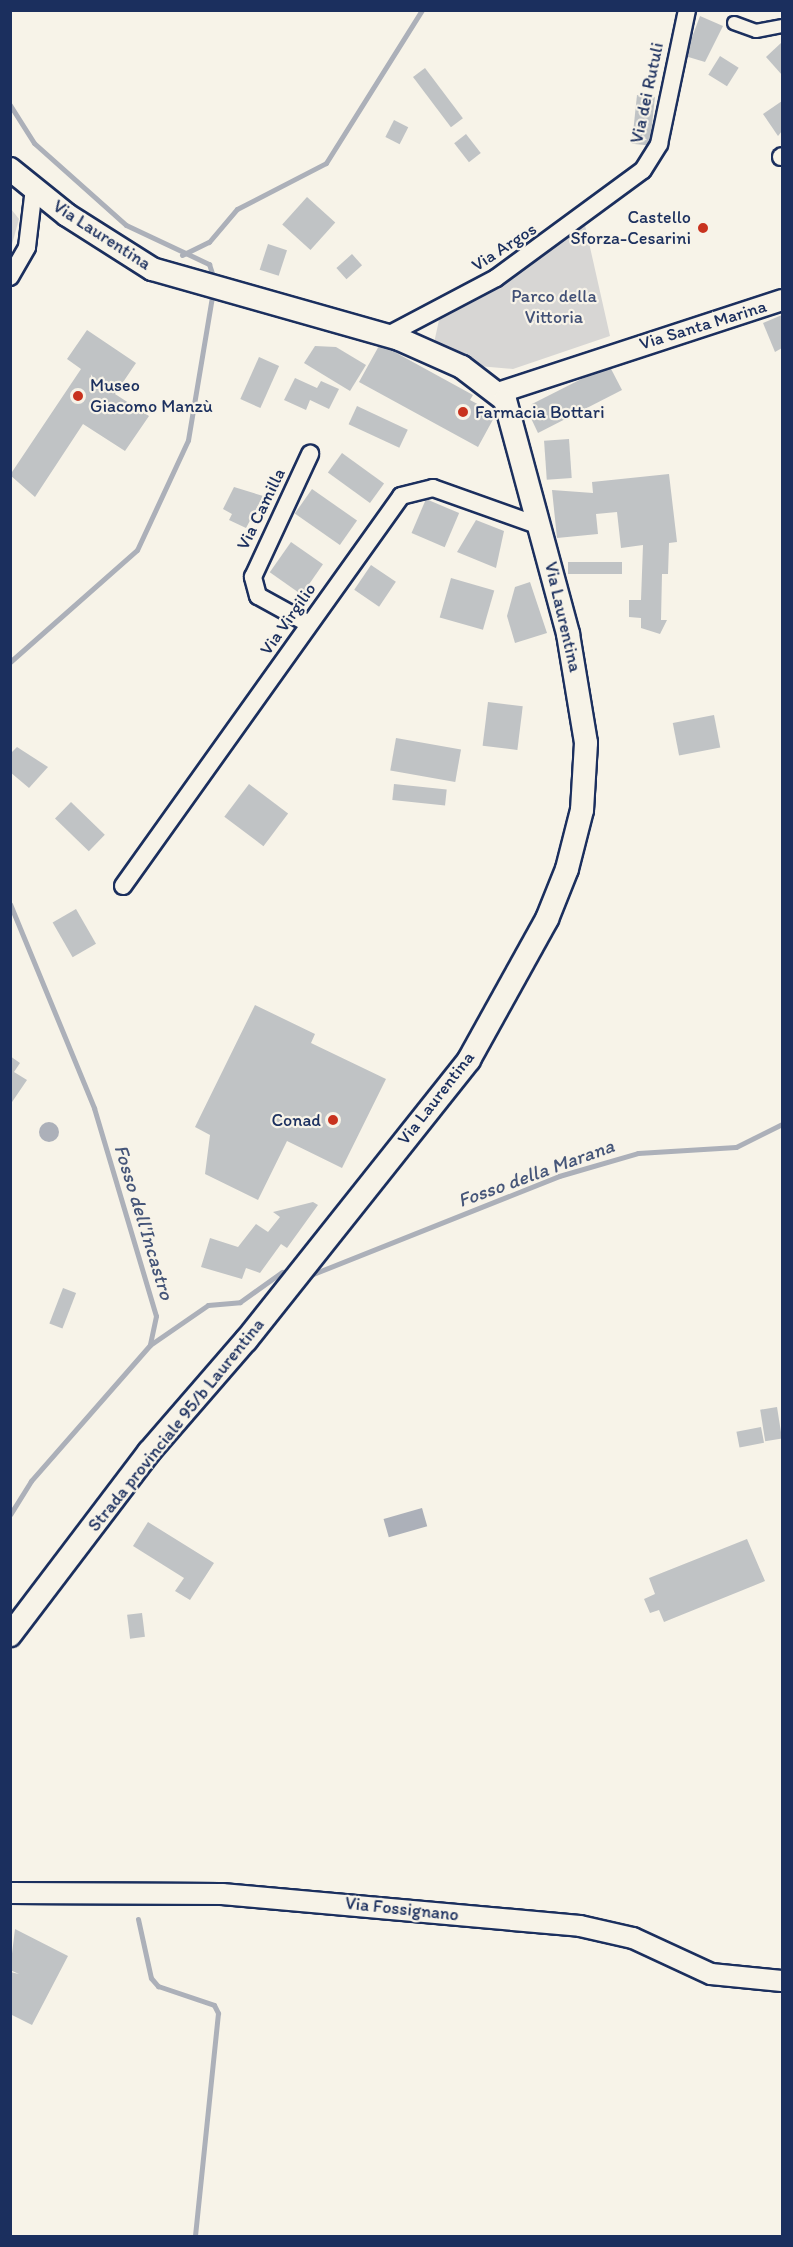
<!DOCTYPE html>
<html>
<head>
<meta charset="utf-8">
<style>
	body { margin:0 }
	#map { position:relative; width:793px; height:2247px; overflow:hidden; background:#f7f3e8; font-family:Itim,sans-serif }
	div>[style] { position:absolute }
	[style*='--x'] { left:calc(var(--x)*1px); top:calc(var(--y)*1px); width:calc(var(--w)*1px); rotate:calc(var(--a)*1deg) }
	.green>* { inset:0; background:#d7d6d4 }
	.water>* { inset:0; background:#acb0b9; transform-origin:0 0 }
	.round { border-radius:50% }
	.stream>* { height:5px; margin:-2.5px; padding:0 2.5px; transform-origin:2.5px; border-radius:2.5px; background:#acb0b9 }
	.building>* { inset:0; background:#c0c3c5; transform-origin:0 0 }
	.roads { filter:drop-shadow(2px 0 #1b2f5e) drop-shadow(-2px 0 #1b2f5e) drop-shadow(0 2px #1b2f5e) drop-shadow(0 -2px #1b2f5e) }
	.pedestrian>* { height:12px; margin:-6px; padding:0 6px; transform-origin:6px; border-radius:6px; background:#f7f3e8 }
	.minor>* { height:16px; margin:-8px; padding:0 8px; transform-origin:8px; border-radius:8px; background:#f7f3e8 }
	.tertiary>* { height:20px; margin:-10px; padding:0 10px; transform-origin:10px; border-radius:10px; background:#f7f3e8 }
	.secondary>* { height:22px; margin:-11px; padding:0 11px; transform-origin:11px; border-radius:11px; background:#f7f3e8 }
	.dots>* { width:16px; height:16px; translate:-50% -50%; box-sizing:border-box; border:3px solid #f7f3e8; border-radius:50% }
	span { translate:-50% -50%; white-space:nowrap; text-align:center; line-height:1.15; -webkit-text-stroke:4.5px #f7f3e8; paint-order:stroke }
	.street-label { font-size:18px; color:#1b2f5e }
	.poi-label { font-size:18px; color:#1b2f5e }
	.right { translate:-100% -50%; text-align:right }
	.left { translate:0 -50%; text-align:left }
	.park-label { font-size:18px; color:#415076 }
	.water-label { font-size:20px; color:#465679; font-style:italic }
	.frame { position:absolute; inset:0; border:12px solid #1b2f5e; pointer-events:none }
</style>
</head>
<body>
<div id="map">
	<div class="green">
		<i style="clip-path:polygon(11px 209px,19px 219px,11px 248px)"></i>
		<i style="clip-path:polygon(585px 225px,610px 336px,513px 369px,478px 366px,434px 343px,439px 320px,498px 289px)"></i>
	</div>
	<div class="water">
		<i class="round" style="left:39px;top:1122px;width:20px;height:20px"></i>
		<i style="left:422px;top:1508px;width:19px;height:40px;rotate:74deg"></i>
	</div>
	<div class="stream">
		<i style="--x:10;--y:105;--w:45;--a:57.7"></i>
		<i style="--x:34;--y:143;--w:123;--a:41.7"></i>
		<i style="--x:126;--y:225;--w:92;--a:25.2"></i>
		<i style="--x:209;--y:264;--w:19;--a:72"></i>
		<i style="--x:182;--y:255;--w:30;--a:-26"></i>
		<i style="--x:209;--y:242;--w:43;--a:-49.7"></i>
		<i style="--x:237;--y:209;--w:100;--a:-27.3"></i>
		<i style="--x:326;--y:163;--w:181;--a:-57.9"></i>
		<i style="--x:10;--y:662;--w:169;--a:-41.4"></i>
		<i style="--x:137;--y:550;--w:121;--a:-65.1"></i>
		<i style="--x:188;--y:440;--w:151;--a:-80.5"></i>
		<i style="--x:10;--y:904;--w:221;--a:67.6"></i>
		<i style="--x:94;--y:1108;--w:217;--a:73.4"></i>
		<i style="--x:156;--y:1316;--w:30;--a:102"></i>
		<i style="--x:150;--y:1345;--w:181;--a:131.2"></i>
		<i style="--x:31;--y:1481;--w:39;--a:122"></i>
		<i style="--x:308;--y:1276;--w:270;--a:-21.7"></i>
		<i style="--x:559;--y:1176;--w:82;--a:-16.2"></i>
		<i style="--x:638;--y:1153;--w:98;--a:-3.5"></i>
		<i style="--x:736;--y:1147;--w:51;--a:-26.6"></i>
		<i style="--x:150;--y:1345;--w:70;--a:-34.6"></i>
		<i style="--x:208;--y:1305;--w:32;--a:-5"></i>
		<i style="--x:240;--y:1302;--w:52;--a:-35.5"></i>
		<i style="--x:138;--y:1919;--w:60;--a:77.6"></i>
		<i style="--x:151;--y:1978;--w:11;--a:49"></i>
		<i style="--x:158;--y:1986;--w:59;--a:18.7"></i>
		<i style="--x:214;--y:2005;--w:9;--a:63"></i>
		<i style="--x:218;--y:2013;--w:224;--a:95.9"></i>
	</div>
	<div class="building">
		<i style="clip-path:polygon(700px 16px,723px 26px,705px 62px,685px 56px)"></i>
		<i style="clip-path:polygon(782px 42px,782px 75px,766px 57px)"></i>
		<i style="left:720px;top:56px;width:22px;height:22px;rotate:32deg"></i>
		<i style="left:425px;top:68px;width:63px;height:15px;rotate:53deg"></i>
		<i style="left:637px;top:95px;width:18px;height:49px;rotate:6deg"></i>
		<i style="clip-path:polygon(782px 101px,782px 131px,778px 136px,763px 114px)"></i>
		<i style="left:394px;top:120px;width:16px;height:19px;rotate:27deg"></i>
		<i style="left:466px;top:134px;width:24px;height:15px;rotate:52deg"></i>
		<i style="left:307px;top:197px;width:38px;height:37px;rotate:42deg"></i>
		<i style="left:268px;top:244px;width:20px;height:27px;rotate:18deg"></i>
		<i style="left:352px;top:254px;width:15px;height:21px;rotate:48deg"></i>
		<i style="clip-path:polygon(782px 315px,782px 348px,775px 352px,763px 323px)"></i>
		<i style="clip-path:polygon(87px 330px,136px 363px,115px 394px,149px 416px,125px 451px,83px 424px,35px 497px,10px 475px,81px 369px,67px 359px)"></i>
		<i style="clip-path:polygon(380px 344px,473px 395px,470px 400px,496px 414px,478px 447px,359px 382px)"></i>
		<i style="clip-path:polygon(315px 346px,336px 347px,366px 365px,350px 391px,304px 363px)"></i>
		<i style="left:259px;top:357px;width:22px;height:46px;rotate:24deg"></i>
		<i style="clip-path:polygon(609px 365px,622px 390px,538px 433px,529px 414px,532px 404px)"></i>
		<i style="clip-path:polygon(295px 378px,317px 388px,321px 381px,339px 389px,329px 409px,310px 400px,306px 410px,284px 400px)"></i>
		<i style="left:357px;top:406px;width:56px;height:20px;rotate:25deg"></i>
		<i style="left:569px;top:439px;width:39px;height:25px;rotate:86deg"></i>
		<i style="left:342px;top:453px;width:52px;height:24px;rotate:36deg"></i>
		<i style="clip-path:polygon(669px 474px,677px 542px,669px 543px,668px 574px,662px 574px,661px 620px,667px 620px,660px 634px,641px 628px,641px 618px,629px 617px,629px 600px,641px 600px,643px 545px,621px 548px,617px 512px,596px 514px,598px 534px,557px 538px,552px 490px,593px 493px,592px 482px)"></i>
		<i style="clip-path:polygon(234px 487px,263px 496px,246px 528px,229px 520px,232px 514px,223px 509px)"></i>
		<i style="left:312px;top:489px;width:55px;height:30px;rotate:35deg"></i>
		<i style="left:426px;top:499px;width:36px;height:37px;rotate:23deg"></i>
		<i style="clip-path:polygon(476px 520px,504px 531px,496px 568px,457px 552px)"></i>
		<i style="left:291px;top:542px;width:39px;height:37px;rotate:35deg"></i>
		<i style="left:622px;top:562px;width:12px;height:54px;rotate:90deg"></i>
		<i style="left:371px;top:565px;width:30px;height:30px;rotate:34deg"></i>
		<i style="left:451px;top:578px;width:45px;height:41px;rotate:16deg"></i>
		<i style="clip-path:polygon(530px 582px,547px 633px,515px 643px,507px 616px,515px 587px)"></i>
		<i style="left:488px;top:702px;width:35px;height:44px;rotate:7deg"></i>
		<i style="left:714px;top:715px;width:33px;height:42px;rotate:79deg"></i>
		<i style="left:396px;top:738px;width:66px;height:33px;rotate:10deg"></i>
		<i style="clip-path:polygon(17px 747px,48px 767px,29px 788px,10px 772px,10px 754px)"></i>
		<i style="left:249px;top:784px;width:49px;height:41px;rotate:37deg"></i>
		<i style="left:394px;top:784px;width:53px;height:16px;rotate:6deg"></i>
		<i style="left:71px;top:802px;width:47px;height:23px;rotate:44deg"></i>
		<i style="left:76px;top:909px;width:40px;height:27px;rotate:60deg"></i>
		<i style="clip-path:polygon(255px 1005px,315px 1034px,311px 1043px,386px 1079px,342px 1168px,287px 1141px,258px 1200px,205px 1174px,210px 1135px,195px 1127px)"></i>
		<i style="clip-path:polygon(10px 1056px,20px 1063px,14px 1072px,27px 1080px,10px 1105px)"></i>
		<i style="clip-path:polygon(313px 1202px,318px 1205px,287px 1248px,281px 1244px,260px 1273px,246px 1268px,242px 1279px,201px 1267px,210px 1238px,238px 1247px,256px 1224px,268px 1232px,280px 1217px,273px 1212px)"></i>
		<i style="left:63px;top:1288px;width:14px;height:38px;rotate:21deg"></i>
		<i style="left:777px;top:1407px;width:32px;height:17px;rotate:81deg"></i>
		<i style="left:761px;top:1427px;width:16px;height:25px;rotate:79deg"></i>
		<i style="clip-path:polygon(148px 1522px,214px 1563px,190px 1600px,175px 1591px,184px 1578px,133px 1546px)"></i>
		<i style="clip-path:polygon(747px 1539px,765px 1581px,664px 1622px,659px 1610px,650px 1613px,644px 1599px,655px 1594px,649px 1578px)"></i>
		<i style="left:142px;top:1613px;width:24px;height:15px;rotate:83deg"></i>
		<i style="clip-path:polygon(15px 1929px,68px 1956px,32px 2025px,10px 2014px,10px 1972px,19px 1974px,10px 1970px)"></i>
	</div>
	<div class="roads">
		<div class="pedestrian">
			<i style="--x:734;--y:23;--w:23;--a:20"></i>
			<i style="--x:756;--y:31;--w:26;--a:-11"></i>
		</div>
		<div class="minor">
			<i style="--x:781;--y:157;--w:1;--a:-45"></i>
			<i style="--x:10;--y:277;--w:34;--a:-60"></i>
			<i style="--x:27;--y:247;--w:59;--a:-83.2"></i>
			<i style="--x:388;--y:335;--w:122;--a:-27.8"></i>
			<i style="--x:496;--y:278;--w:182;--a:-36.3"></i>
			<i style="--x:643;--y:170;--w:31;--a:-58"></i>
			<i style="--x:659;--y:144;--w:137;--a:-78.2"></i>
			<i style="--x:309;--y:624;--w:58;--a:-151.2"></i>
			<i style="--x:258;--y:596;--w:20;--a:-105"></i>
			<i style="--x:253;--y:577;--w:136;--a:-65.1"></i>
			<i style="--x:123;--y:886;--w:479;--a:-54.5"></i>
			<i style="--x:401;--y:496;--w:33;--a:-14"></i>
			<i style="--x:433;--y:488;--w:114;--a:19.6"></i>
		</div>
		<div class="tertiary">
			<i style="--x:498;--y:393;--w:299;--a:-18.1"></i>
			<i style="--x:10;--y:1893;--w:212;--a:0.3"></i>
			<i style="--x:222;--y:1894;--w:359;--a:5.1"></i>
			<i style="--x:580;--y:1926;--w:54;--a:12.8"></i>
			<i style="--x:633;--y:1938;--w:86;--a:24.8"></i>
			<i style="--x:711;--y:1974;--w:71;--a:5.6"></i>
		</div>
		<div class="secondary">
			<i style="--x:10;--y:169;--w:73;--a:38.9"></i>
			<i style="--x:67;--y:215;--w:101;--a:32.4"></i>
			<i style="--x:152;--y:269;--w:257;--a:15.8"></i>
			<i style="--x:399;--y:339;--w:69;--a:24"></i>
			<i style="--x:462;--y:367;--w:54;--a:37.5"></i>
			<i style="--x:505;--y:400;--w:242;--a:74.9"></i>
			<i style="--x:568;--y:634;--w:110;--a:80.6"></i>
			<i style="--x:586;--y:743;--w:67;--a:93.4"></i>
			<i style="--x:582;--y:810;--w:61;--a:104.3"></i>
			<i style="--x:567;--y:869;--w:54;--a:111.8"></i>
			<i style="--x:547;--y:919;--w:161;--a:119"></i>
			<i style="--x:469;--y:1060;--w:358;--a:128.5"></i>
			<i style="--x:246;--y:1340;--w:148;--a:130.9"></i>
			<i style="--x:149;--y:1452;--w:230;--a:127.2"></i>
		</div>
	</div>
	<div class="dots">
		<i style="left:703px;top:228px;background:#c8321e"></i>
		<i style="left:78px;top:396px;background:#c8321e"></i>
		<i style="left:463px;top:412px;background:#c8321e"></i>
		<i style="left:333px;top:1120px;background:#c8321e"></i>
	</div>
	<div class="street-label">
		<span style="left:647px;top:93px;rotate:-78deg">Via dei Rutuli</span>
		<span style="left:102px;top:235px;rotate:33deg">Via Laurentina</span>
		<span style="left:504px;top:247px;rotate:-33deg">Via Argos</span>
		<span style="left:703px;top:325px;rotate:-17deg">Via Santa Marina</span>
		<span style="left:261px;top:509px;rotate:-64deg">Via Camilla</span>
		<span style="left:563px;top:617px;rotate:77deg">Via Laurentina</span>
		<span style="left:288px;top:619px;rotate:-55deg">Via Virgilio</span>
		<span style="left:436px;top:1098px;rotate:-52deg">Via Laurentina</span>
		<span style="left:176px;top:1425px;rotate:-51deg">Strada provinciale 95/b Laurentina</span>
		<span style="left:402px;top:1909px;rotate:6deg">Via Fossignano</span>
	</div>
	<div class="poi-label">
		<span class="right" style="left:691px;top:228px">Castello<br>Sforza-Cesarini</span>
		<span class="left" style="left:90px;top:396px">Museo<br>Giacomo Manzù</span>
		<span class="left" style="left:475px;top:412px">Farmacia Bottari</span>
		<span class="right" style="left:321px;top:1120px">Conad</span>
	</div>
	<div class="park-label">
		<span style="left:554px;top:307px">Parco della<br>Vittoria</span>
	</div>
	<div class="water-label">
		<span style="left:536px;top:1173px;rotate:-20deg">Fosso della Marana</span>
		<span style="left:144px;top:1222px;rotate:73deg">Fosso dell'Incastro</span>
	</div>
	<div class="frame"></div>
</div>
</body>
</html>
